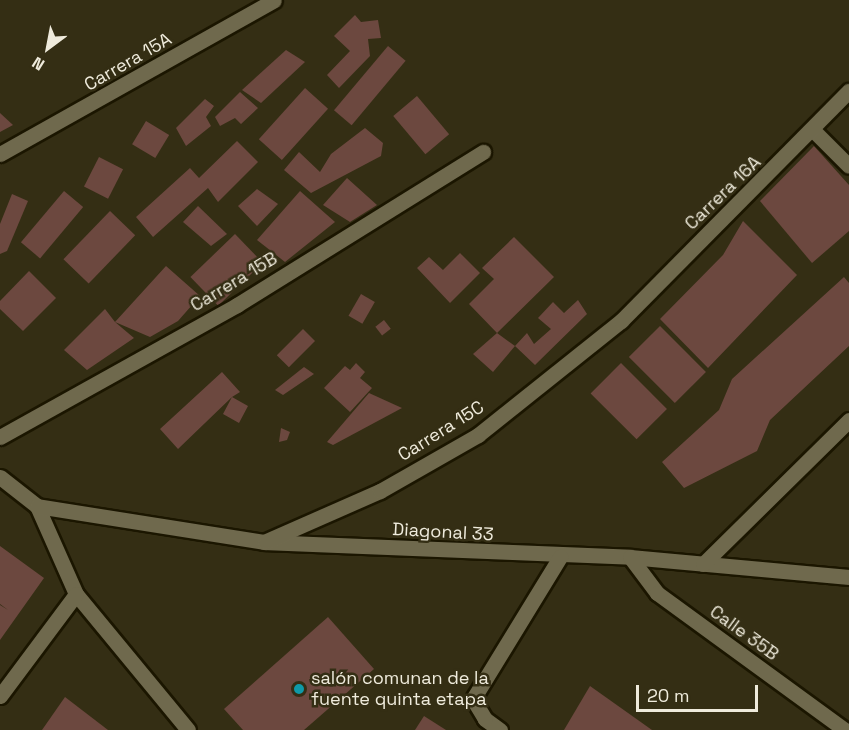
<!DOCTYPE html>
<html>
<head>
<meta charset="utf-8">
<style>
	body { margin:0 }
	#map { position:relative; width:849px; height:730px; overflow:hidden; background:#342e14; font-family:"Space Grotesk",sans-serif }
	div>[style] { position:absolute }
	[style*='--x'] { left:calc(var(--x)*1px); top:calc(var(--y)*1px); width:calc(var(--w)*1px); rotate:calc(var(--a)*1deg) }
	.building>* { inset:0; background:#6c483f; transform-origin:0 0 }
	.roads { filter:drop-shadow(2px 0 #1b1600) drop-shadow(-2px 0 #1b1600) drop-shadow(0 2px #1b1600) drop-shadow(0 -2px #1b1600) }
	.street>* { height:15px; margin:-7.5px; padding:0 7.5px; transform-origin:7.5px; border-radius:7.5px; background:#6f694d }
	.dots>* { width:16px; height:16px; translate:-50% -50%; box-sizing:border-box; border:3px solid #342e14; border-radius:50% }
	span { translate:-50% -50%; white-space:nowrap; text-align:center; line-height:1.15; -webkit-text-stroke:5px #342e14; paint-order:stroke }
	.street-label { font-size:18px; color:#efebdc }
	.poi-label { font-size:18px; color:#efebdc }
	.left { translate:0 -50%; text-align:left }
	.north { position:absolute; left:18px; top:18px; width:60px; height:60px; -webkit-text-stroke:4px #342e14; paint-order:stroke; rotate:212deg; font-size:16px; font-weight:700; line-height:24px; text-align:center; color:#efebdc }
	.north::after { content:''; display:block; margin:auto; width:21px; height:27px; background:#efebdc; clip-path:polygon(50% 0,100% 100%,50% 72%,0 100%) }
	.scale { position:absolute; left:636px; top:685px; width:122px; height:27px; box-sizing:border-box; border:3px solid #efebdc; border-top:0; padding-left:8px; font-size:18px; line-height:21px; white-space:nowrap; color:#efebdc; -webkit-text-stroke:4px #342e14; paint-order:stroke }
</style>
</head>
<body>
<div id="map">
	<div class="building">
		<i style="clip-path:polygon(355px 15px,361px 22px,378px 20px,381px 38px,368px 39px,370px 56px,339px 88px,327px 75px,350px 51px,334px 36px)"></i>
		<i style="left:388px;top:46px;width:23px;height:84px;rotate:40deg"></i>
		<i style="clip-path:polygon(286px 50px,305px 62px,261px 103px,242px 90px)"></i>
		<i style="left:305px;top:88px;width:31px;height:69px;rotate:42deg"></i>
		<i style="clip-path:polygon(240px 92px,258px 108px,241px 124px,235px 118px,220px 126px,215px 117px)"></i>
		<i style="left:417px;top:96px;width:50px;height:31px;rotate:50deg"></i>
		<i style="clip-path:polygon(205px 99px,214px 106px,206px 117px,211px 126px,186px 146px,176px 128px)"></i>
		<i style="clip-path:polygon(0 113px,13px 125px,0 132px)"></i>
		<i style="left:146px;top:121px;width:27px;height:27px;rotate:31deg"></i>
		<i style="clip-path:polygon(365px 128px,383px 143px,381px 156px,311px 193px,284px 170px,299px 152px,320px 172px,331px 154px)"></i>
		<i style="clip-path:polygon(237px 141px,258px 162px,218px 202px,208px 188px,153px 237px,136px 217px,190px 168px,199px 178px)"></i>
		<i style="clip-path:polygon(814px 146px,849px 185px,849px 231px,812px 263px,760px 201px)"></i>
		<i style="left:99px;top:157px;width:27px;height:33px;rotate:27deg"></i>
		<i style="clip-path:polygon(347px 178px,377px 205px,350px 222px,323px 205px)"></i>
		<i style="clip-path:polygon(257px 189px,278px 204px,257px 226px,238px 206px)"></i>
		<i style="left:64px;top:191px;width:25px;height:67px;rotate:40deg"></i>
		<i style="clip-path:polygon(300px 191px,335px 222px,285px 262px,257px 240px)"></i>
		<i style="clip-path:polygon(12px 194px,28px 201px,7px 251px,0 254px,0 224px)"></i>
		<i style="clip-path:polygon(198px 206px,227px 234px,211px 246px,183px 222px)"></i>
		<i style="left:110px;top:211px;width:35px;height:67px;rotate:44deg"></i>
		<i style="clip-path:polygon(743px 221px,797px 275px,708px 368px,660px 319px,723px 255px)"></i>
		<i style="left:235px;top:234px;width:40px;height:62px;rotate:46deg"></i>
		<i style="clip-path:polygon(514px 237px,554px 277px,497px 333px,469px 304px,494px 279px,482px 268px)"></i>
		<i style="clip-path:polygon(460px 253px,480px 273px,450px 303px,417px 268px,429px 257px,443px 270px)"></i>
		<i style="clip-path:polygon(166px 266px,200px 296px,178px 321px,150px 337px,115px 322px,134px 338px,87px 370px,64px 350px,105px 309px,115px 322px)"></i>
		<i style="clip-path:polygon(29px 271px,56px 298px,23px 331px,0 309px,0 301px)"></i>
		<i style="clip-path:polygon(844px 277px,849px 283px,849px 346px,770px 420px,757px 451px,684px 488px,662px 462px,719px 410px,732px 379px)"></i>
		<i style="left:361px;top:294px;width:16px;height:25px;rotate:30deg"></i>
		<i style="clip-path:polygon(578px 300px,587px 314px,535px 365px,515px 346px,527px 333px,534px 344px,551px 329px,538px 318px,553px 302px,564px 313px)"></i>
		<i style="left:384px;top:320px;width:11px;height:11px;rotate:52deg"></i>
		<i style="left:660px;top:326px;width:65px;height:44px;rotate:45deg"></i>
		<i style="left:303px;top:329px;width:17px;height:37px;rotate:45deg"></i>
		<i style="clip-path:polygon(497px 333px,515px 346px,493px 372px,473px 354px)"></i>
		<i style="clip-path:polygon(356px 363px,365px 372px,360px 378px,372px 388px,350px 412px,324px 388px,345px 366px,350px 370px)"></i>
		<i style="left:621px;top:363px;width:65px;height:43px;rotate:45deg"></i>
		<i style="clip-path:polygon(304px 367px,314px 374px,283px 395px,275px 390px)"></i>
		<i style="clip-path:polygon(222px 372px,240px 392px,232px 397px,248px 406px,239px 423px,223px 414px,232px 397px,178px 449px,160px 429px)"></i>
		<i style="clip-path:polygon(369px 393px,402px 408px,333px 445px,327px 442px)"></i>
		<i style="clip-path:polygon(281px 428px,290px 432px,287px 440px,279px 442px)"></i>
		<i style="clip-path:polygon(0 546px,44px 578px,0 640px,0 605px,8px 610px,0 604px)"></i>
		<i style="clip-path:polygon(328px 617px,374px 669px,304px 730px,243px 730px,224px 709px)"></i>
		<i style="clip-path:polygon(590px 686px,652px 730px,564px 730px)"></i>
		<i style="clip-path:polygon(65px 697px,108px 730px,42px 730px)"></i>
		<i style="clip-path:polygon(424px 716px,446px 730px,415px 730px)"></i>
	</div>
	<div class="roads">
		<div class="street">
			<i style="--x:814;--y:131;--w:49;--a:45"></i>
			<i style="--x:0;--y:154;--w:314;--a:-29.3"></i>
			<i style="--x:0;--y:437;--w:271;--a:-29.1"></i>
			<i style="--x:237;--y:305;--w:290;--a:-31.9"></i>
			<i style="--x:0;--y:477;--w:47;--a:38.1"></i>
			<i style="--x:37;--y:506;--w:96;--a:66.1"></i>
			<i style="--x:76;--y:594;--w:176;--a:50.5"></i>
			<i style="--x:37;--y:506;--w:230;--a:9"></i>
			<i style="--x:264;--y:542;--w:366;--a:2.3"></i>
			<i style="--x:630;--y:557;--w:220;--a:5.2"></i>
			<i style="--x:266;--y:541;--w:124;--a:-23.7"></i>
			<i style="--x:380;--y:491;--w:113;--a:-29.7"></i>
			<i style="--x:478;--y:435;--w:183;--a:-38.6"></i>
			<i style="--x:621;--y:321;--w:324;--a:-45.3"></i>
			<i style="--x:630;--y:557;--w:45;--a:53.1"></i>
			<i style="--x:657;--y:593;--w:233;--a:36.1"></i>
			<i style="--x:703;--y:564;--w:205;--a:-44.6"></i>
			<i style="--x:0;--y:696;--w:127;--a:-53.3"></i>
			<i style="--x:500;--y:730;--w:19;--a:-144"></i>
			<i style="--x:485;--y:719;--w:23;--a:-121"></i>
			<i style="--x:473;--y:699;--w:167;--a:-58.5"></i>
		</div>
	</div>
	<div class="dots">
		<i style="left:299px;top:689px;background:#0f9aa8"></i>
	</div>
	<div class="street-label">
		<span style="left:128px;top:62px;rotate:-30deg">Carrera 15A</span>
		<span style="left:723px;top:193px;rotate:-44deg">Carrera 16A</span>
		<span style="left:234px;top:282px;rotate:-31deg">Carrera 15B</span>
		<span style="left:441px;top:431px;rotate:-32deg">Carrera 15C</span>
		<span style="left:443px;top:532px;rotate:3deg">Diagonal 33</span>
		<span style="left:744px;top:633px;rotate:36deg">Calle 35B</span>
	</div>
	<div class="poi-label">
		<span class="left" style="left:311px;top:689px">salón comunan de la<br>fuente quinta etapa</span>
	</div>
	<div class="north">N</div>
	<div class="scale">20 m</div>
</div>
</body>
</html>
